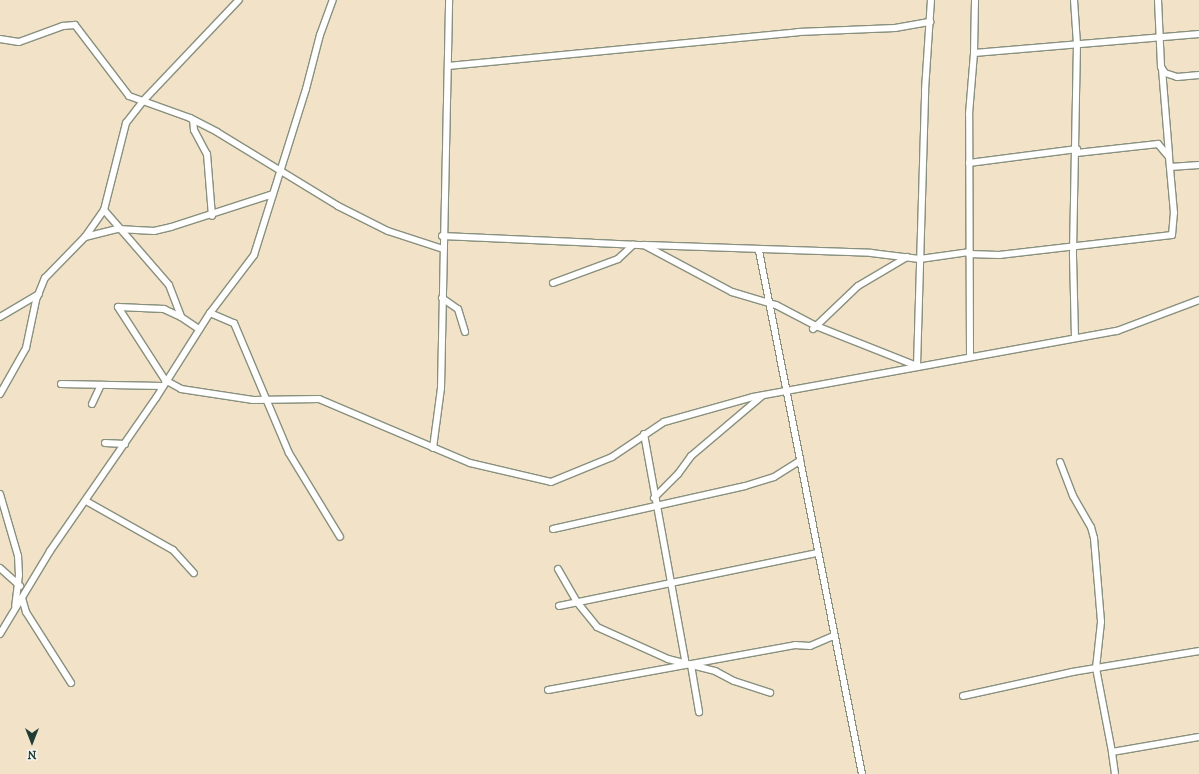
<!DOCTYPE html>
<html>
<head>
<meta charset="utf-8">
<style>
	body { margin:0 }
	#map { position:relative; width:1199px; height:774px; overflow:hidden; background:#f1e2c8; font-family:"IM FELL DW Pica",serif }
	div>[style] { position:absolute }
	[style*='--x'] { left:calc(var(--x)*1px); top:calc(var(--y)*1px); width:calc(var(--w)*1px); rotate:calc(var(--a)*1deg) }
	.roads { filter:drop-shadow(1px 0 #88907e) drop-shadow(-1px 0 #88907e) drop-shadow(0 1px #88907e) drop-shadow(0 -1px #88907e) }
	.minor>* { height:6px; margin:-3px; padding:0 3px; transform-origin:3px; border-radius:3px; background:#fff }
	span { translate:-50% -50%; white-space:nowrap; text-align:center; line-height:1.15; -webkit-text-stroke:3px #f6f6f2; paint-order:stroke }
	.north { position:absolute; left:12px; top:722px; width:40px; height:40px; -webkit-text-stroke:3px #f6f6f2; paint-order:stroke; rotate:180deg; font-size:11px; font-weight:700; line-height:16px; text-align:center; color:#1f3d34 }
	.north::after { content:''; display:block; margin:auto; width:14px; height:18px; background:#1f3d34; clip-path:polygon(50% 0,100% 100%,50% 72%,0 100%) }
</style>
</head>
<body>
<div id="map">
	<div class="roads">
		<div class="minor">
			<i style="--x:1074;--y:0;--w:44;--a:86.1"></i>
			<i style="--x:1077;--y:44;--w:212;--a:91.1"></i>
			<i style="--x:1073;--y:256;--w:82;--a:88.6"></i>
			<i style="--x:1158;--y:0;--w:67;--a:87.4"></i>
			<i style="--x:1161;--y:67;--w:7;--a:56"></i>
			<i style="--x:1165;--y:73;--w:13;--a:18"></i>
			<i style="--x:1177;--y:77;--w:22;--a:-5"></i>
			<i style="--x:0;--y:39;--w:19;--a:9"></i>
			<i style="--x:19;--y:42;--w:47;--a:-20"></i>
			<i style="--x:63;--y:26;--w:12;--a:-5"></i>
			<i style="--x:75;--y:25;--w:89;--a:52.7"></i>
			<i style="--x:129;--y:96;--w:65;--a:19.8"></i>
			<i style="--x:190;--y:118;--w:30;--a:27"></i>
			<i style="--x:217;--y:132;--w:142;--a:31.4"></i>
			<i style="--x:338;--y:206;--w:56;--a:26.6"></i>
			<i style="--x:388;--y:231;--w:58;--a:18.1"></i>
			<i style="--x:974;--y:53;--w:226;--a:-4.8"></i>
			<i style="--x:448;--y:66;--w:352;--a:-5.5"></i>
			<i style="--x:798;--y:32;--w:97;--a:-2.4"></i>
			<i style="--x:895;--y:28;--w:36;--a:-10"></i>
			<i style="--x:1162;--y:69;--w:86;--a:85.3"></i>
			<i style="--x:193;--y:120;--w:10;--a:84"></i>
			<i style="--x:194;--y:130;--w:27;--a:62"></i>
			<i style="--x:207;--y:154;--w:62;--a:85.4"></i>
			<i style="--x:969;--y:163;--w:109;--a:-7.4"></i>
			<i style="--x:1170;--y:167;--w:29;--a:-4"></i>
			<i style="--x:104;--y:210;--w:99;--a:49.1"></i>
			<i style="--x:169;--y:285;--w:34;--a:69"></i>
			<i style="--x:181;--y:317;--w:22;--a:34"></i>
			<i style="--x:442;--y:236;--w:202;--a:2.6"></i>
			<i style="--x:644;--y:245;--w:100;--a:28.1"></i>
			<i style="--x:732;--y:292;--w:46;--a:16.5"></i>
			<i style="--x:776;--y:305;--w:45;--a:27.7"></i>
			<i style="--x:816;--y:326;--w:109;--a:21.6"></i>
			<i style="--x:917;--y:366;--w:276;--a:-88.3"></i>
			<i style="--x:925;--y:90;--w:90;--a:-86.2"></i>
			<i style="--x:85;--y:237;--w:34;--a:-14"></i>
			<i style="--x:118;--y:229;--w:36;--a:3"></i>
			<i style="--x:154;--y:231;--w:17;--a:-13"></i>
			<i style="--x:171;--y:227;--w:107;--a:-17.9"></i>
			<i style="--x:646;--y:245;--w:225;--a:2"></i>
			<i style="--x:871;--y:253;--w:49;--a:7"></i>
			<i style="--x:920;--y:259;--w:49;--a:-8.1"></i>
			<i style="--x:759;--y:251;--w:533;--a:78.86"></i>
			<i style="--x:969;--y:254;--w:30;--a:2"></i>
			<i style="--x:999;--y:255;--w:174;--a:-6.6"></i>
			<i style="--x:1172;--y:235;--w:22;--a:-85"></i>
			<i style="--x:1174;--y:213;--w:56;--a:-95.1"></i>
			<i style="--x:1169;--y:157;--w:17;--a:-130"></i>
			<i style="--x:1158;--y:144;--w:82;--a:173.7"></i>
			<i style="--x:553;--y:283;--w:69;--a:-20.3"></i>
			<i style="--x:618;--y:259;--w:21;--a:-43"></i>
			<i style="--x:442;--y:298;--w:19;--a:35"></i>
			<i style="--x:458;--y:309;--w:24;--a:73"></i>
			<i style="--x:210;--y:313;--w:26;--a:23"></i>
			<i style="--x:234;--y:323;--w:141;--a:67.1"></i>
			<i style="--x:289;--y:453;--w:98;--a:58.7"></i>
			<i style="--x:0;--y:317;--w:45;--a:-30.5"></i>
			<i style="--x:181;--y:317;--w:19;--a:-155"></i>
			<i style="--x:164;--y:309;--w:46;--a:-177.5"></i>
			<i style="--x:118;--y:307;--w:87;--a:57.2"></i>
			<i style="--x:165;--y:380;--w:18;--a:29"></i>
			<i style="--x:181;--y:389;--w:73;--a:8.7"></i>
			<i style="--x:253;--y:400;--w:66;--a:-0.9"></i>
			<i style="--x:319;--y:399;--w:164;--a:23"></i>
			<i style="--x:470;--y:463;--w:83;--a:13.2"></i>
			<i style="--x:551;--y:482;--w:66;--a:-22.3"></i>
			<i style="--x:612;--y:457;--w:63;--a:-33.9"></i>
			<i style="--x:664;--y:422;--w:92;--a:-15.7"></i>
			<i style="--x:753;--y:397;--w:370;--a:-10.3"></i>
			<i style="--x:1117;--y:331;--w:88;--a:-20.7"></i>
			<i style="--x:813;--y:329;--w:62;--a:-43.7"></i>
			<i style="--x:858;--y:286;--w:57;--a:-30.6"></i>
			<i style="--x:970;--y:356;--w:242;--a:-90.2"></i>
			<i style="--x:969;--y:114;--w:61;--a:-85.3"></i>
			<i style="--x:974;--y:53;--w:53;--a:-88.9"></i>
			<i style="--x:61;--y:384;--w:101;--a:1.1"></i>
			<i style="--x:0;--y:394;--w:53;--a:-60.5"></i>
			<i style="--x:26;--y:348;--w:49;--a:-78.2"></i>
			<i style="--x:36;--y:300;--w:24;--a:-68"></i>
			<i style="--x:45;--y:278;--w:57;--a:-45.7"></i>
			<i style="--x:85;--y:237;--w:33;--a:-55"></i>
			<i style="--x:104;--y:210;--w:90;--a:-75.8"></i>
			<i style="--x:126;--y:123;--w:28;--a:-52"></i>
			<i style="--x:143;--y:101;--w:139;--a:-46.5"></i>
			<i style="--x:92;--y:404;--w:21;--a:-65"></i>
			<i style="--x:644;--y:434;--w:234;--a:79.7"></i>
			<i style="--x:105;--y:443;--w:20;--a:3"></i>
			<i style="--x:433;--y:448;--w:61;--a:-82.4"></i>
			<i style="--x:441;--y:388;--w:388;--a:-88.8"></i>
			<i style="--x:1060;--y:462;--w:36;--a:69"></i>
			<i style="--x:1073;--y:496;--w:36;--a:60"></i>
			<i style="--x:1091;--y:527;--w:11;--a:75"></i>
			<i style="--x:1094;--y:538;--w:84;--a:85.2"></i>
			<i style="--x:1101;--y:622;--w:46;--a:96.2"></i>
			<i style="--x:1096;--y:668;--w:86;--a:79.2"></i>
			<i style="--x:0;--y:494;--w:65;--a:73.8"></i>
			<i style="--x:18;--y:556;--w:19;--a:87"></i>
			<i style="--x:19;--y:575;--w:31;--a:97"></i>
			<i style="--x:654;--y:498;--w:34;--a:-45"></i>
			<i style="--x:678;--y:474;--w:22;--a:-54"></i>
			<i style="--x:691;--y:456;--w:93;--a:-40.2"></i>
			<i style="--x:86;--y:501;--w:100;--a:29.4"></i>
			<i style="--x:173;--y:550;--w:31;--a:48"></i>
			<i style="--x:553;--y:529;--w:197;--a:-12.6"></i>
			<i style="--x:745;--y:486;--w:30;--a:-17"></i>
			<i style="--x:774;--y:477;--w:31;--a:-32"></i>
			<i style="--x:0;--y:568;--w:27;--a:42"></i>
			<i style="--x:558;--y:569;--w:38;--a:60"></i>
			<i style="--x:577;--y:602;--w:32;--a:51"></i>
			<i style="--x:597;--y:627;--w:78;--a:24.3"></i>
			<i style="--x:668;--y:659;--w:49;--a:14.3"></i>
			<i style="--x:715;--y:671;--w:21;--a:28"></i>
			<i style="--x:734;--y:681;--w:38;--a:18"></i>
			<i style="--x:22;--y:598;--w:15;--a:74"></i>
			<i style="--x:26;--y:612;--w:84;--a:57.6"></i>
			<i style="--x:559;--y:606;--w:264;--a:-11.6"></i>
			<i style="--x:0;--y:634;--w:97;--a:-58.9"></i>
			<i style="--x:50;--y:551;--w:186;--a:-55.3"></i>
			<i style="--x:156;--y:398;--w:101;--a:-57.6"></i>
			<i style="--x:210;--y:313;--w:73;--a:-52.8"></i>
			<i style="--x:254;--y:255;--w:174;--a:-72.6"></i>
			<i style="--x:306;--y:89;--w:56;--a:-75.5"></i>
			<i style="--x:320;--y:35;--w:37;--a:-70"></i>
			<i style="--x:691;--y:665;--w:48;--a:80.3"></i>
			<i style="--x:548;--y:690;--w:251;--a:-10.3"></i>
			<i style="--x:795;--y:645;--w:15;--a:4"></i>
			<i style="--x:810;--y:646;--w:26;--a:-23"></i>
			<i style="--x:963;--y:696;--w:112;--a:-12.4"></i>
			<i style="--x:1072;--y:672;--w:129;--a:-9.4"></i>
			<i style="--x:1115;--y:774;--w:22;--a:-98"></i>
			<i style="--x:1112;--y:752;--w:88;--a:-9.8"></i>
		</div>
	</div>
	<div class="north">N</div>
</div>
</body>
</html>
